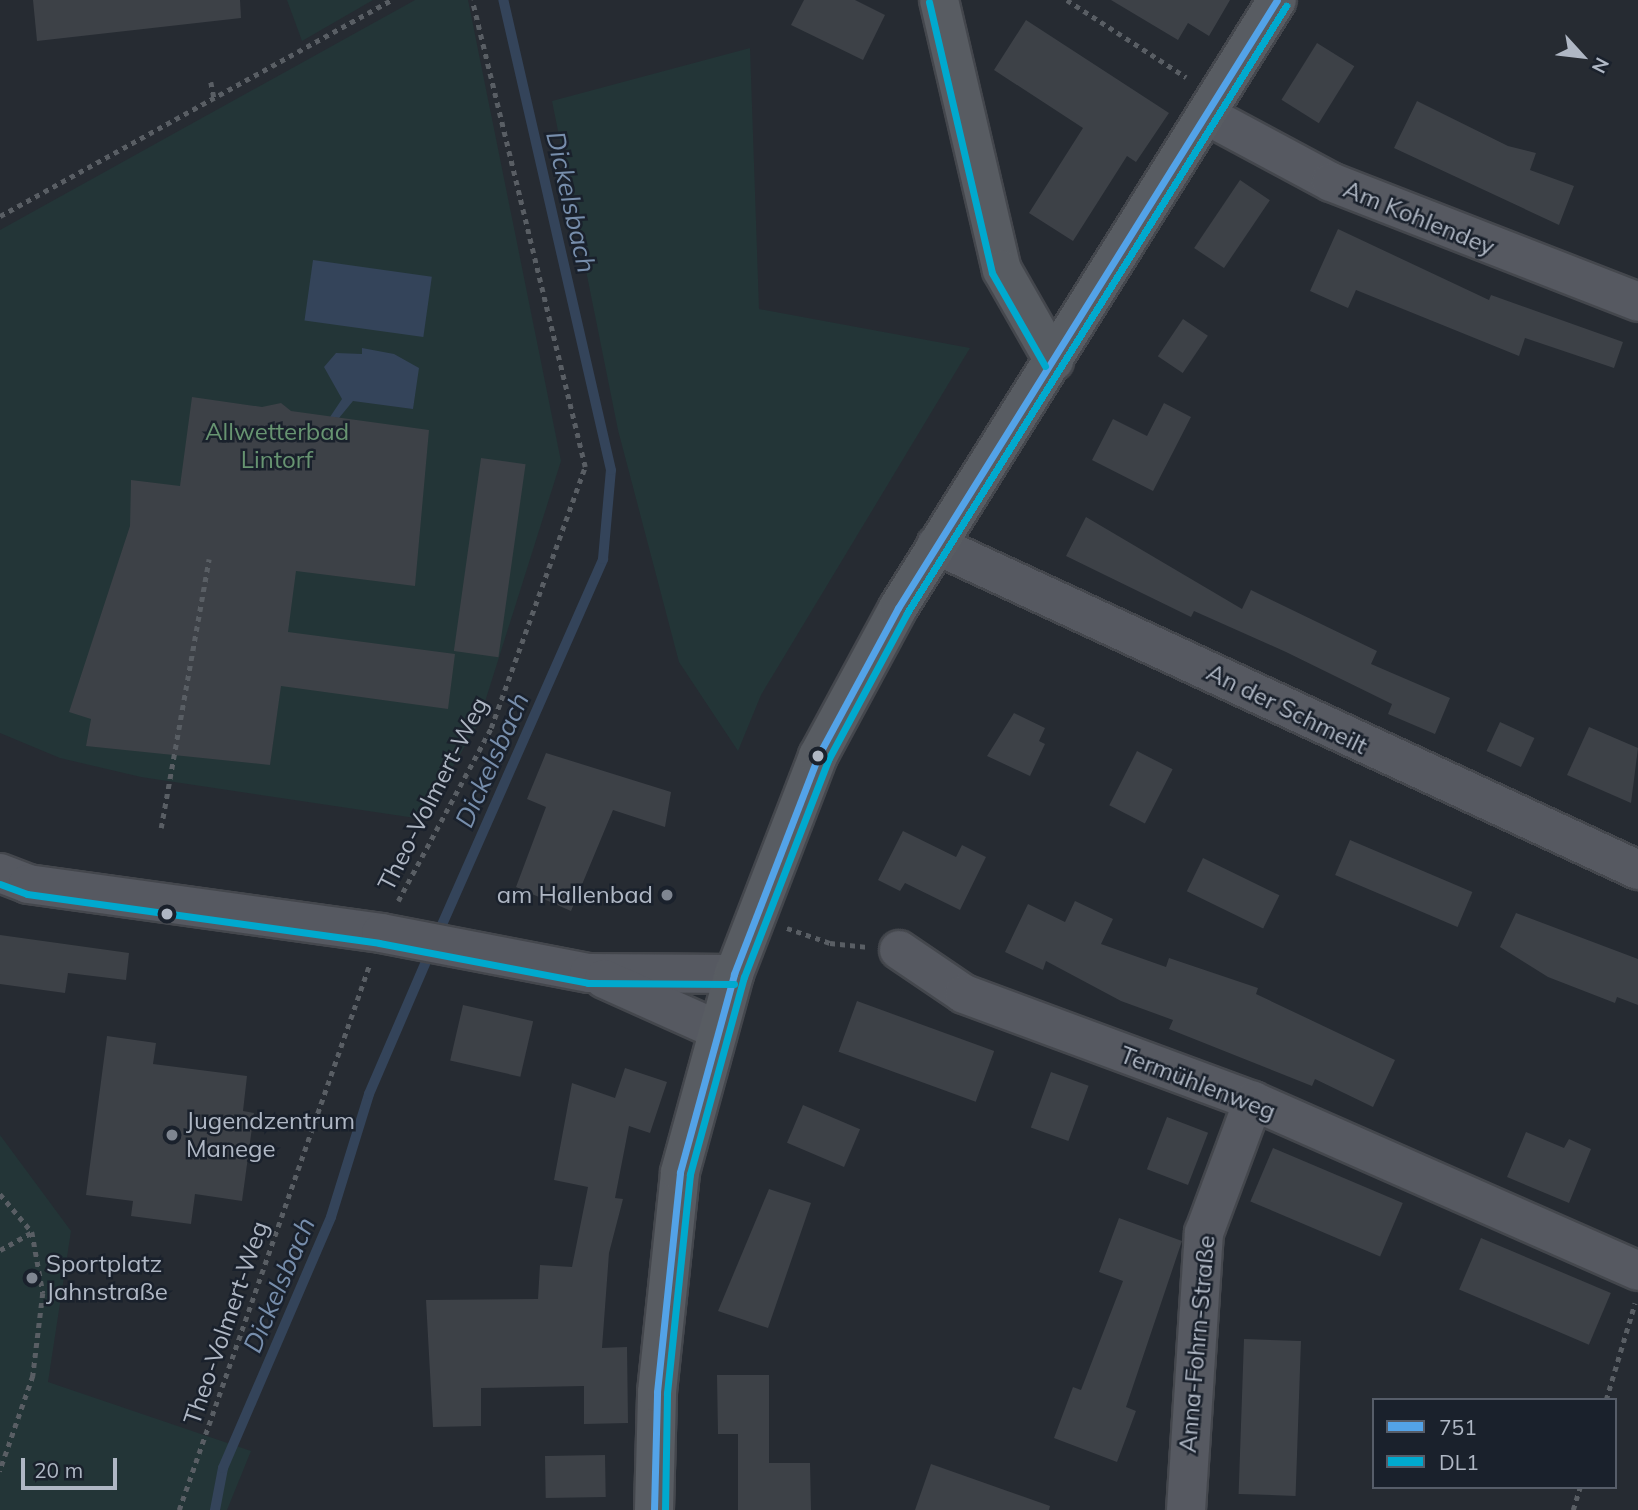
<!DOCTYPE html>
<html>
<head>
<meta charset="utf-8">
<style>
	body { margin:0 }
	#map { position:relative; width:1638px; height:1510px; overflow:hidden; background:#262b32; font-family:Mulish,sans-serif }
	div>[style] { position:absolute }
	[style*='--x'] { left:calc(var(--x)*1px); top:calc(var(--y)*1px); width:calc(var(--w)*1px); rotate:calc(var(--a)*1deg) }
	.green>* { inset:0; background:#233537 }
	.water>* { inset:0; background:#34445a; transform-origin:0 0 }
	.stream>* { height:10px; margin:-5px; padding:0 5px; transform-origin:5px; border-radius:5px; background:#34445a }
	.building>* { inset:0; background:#3d4147; transform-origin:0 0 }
	.path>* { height:4.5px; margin-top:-2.25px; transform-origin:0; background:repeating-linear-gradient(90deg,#595e64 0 5px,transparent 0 10px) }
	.roads { filter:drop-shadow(2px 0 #44474d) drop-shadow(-2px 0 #44474d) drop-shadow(0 2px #44474d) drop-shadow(0 -2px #44474d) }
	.minor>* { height:38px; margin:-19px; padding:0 19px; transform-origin:19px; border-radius:19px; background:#565961 }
	.major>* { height:38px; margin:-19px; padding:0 19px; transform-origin:19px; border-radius:19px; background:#585c62 }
	.bus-1>* { height:7px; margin:-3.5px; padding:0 3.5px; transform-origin:3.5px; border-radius:3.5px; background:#53a3e8 }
	.bus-2>* { height:7px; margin:-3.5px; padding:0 3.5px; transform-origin:3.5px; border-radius:3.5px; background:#00a9ce }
	.dots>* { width:19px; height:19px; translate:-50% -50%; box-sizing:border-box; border:4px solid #1a212c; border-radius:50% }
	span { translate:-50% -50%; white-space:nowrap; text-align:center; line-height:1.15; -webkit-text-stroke:5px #1a212c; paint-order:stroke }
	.street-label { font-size:24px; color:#afb7c4 }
	.park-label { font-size:24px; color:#679471 }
	.poi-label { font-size:24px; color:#afb7c4 }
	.right { translate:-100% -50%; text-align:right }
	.left { translate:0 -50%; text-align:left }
	.water-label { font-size:26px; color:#778eac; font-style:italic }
	.legend { position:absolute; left:1372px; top:1398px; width:245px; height:91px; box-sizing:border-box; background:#1a212c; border:2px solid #565d69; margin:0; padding:9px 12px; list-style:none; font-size:21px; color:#afb7c4 }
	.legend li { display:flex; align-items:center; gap:14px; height:35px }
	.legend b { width:35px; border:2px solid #565d69 }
	.north { position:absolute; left:1547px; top:21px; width:70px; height:70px; -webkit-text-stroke:5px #1a212c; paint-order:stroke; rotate:117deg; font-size:19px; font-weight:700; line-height:28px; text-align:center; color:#afb7c4 }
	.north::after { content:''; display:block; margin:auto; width:24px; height:32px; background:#afb7c4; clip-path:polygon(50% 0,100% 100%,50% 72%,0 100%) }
	.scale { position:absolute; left:21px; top:1458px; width:96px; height:32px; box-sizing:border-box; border:4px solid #afb7c4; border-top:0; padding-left:9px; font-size:21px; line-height:24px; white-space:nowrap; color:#afb7c4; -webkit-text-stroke:5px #1a212c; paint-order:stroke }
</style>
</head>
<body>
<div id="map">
	<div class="green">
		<i style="clip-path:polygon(287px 0,373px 0,302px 41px)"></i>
		<i style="clip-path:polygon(415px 0,468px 0,561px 461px,478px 724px,422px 819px,141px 777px,60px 758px,0 733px,0 230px)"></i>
		<i style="clip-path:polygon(750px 48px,759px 309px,970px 348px,761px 695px,738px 751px,679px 662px,618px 430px,552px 101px)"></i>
		<i style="clip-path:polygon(0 1135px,71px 1231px,48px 1382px,251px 1451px,227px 1510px,0 1510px)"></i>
	</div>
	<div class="water">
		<i style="left:313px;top:260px;width:120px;height:61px;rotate:8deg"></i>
		<i style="clip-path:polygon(362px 348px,394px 354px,419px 368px,413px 409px,353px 401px,339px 418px,330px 417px,342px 399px,324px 367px,336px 353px,362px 354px)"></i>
	</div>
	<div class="stream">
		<i style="--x:437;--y:936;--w:412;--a:-66.2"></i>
		<i style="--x:603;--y:559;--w:89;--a:-84.9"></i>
		<i style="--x:611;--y:470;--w:482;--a:-102.9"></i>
		<i style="--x:215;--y:1510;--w:43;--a:-79.2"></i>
		<i style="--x:223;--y:1468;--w:273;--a:-66.7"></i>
		<i style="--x:331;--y:1217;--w:129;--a:-72.8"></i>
		<i style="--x:369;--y:1094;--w:157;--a:-66.7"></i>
	</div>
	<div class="building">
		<i style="clip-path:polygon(33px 0,240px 0,241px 18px,37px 41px)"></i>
		<i style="clip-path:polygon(804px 0,855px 0,885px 15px,863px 60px,791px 25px)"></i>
		<i style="clip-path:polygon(1111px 0,1230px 0,1209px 36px,1188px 23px,1178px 40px)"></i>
		<i style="clip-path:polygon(1026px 20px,1169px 113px,1136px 162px,1127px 156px,1073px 241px,1029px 213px,1083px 128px,994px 70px)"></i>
		<i style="left:1317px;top:43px;width:44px;height:67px;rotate:32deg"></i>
		<i style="clip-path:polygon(1417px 101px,1508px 146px,1536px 153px,1530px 170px,1574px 186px,1559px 225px,1394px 148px)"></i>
		<i style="left:1240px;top:180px;width:36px;height:82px;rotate:34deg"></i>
		<i style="clip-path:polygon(1338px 229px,1489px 300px,1491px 295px,1623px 342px,1614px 368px,1525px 338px,1519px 356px,1356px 290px,1348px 308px,1310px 291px)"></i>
		<i style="left:1183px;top:319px;width:30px;height:45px;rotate:34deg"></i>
		<i style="clip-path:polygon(192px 397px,262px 407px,281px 403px,291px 411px,429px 430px,415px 586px,296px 571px,288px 632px,455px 654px,448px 709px,281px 686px,270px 765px,86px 746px,91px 719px,69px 712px,130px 526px,131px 480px,180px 486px)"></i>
		<i style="clip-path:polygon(1164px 403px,1191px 417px,1153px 491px,1092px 460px,1113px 419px,1147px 436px)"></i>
		<i style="left:481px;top:458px;width:45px;height:195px;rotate:8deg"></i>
		<i style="clip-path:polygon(1086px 517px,1242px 609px,1251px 590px,1377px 651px,1371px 664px,1450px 698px,1435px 734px,1388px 714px,1392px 704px,1286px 652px,1194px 611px,1191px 617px,1066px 556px)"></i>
		<i style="clip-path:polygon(1014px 713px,1045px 728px,1039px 741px,1045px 744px,1030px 776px,987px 756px)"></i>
		<i style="left:1500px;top:722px;width:38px;height:32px;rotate:25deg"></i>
		<i style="clip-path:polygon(1589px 727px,1638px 748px,1631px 803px,1567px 775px)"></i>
		<i style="left:1137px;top:751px;width:40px;height:61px;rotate:27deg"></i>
		<i style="clip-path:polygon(546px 753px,671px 792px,665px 827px,613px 810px,571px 911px,516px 887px,546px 807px,527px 799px)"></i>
		<i style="clip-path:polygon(903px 831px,956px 857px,962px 845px,986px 857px,960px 910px,905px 883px,900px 891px,878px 880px)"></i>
		<i style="left:1350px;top:840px;width:133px;height:38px;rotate:23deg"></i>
		<i style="left:1203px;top:858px;width:85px;height:37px;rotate:26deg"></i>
		<i style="clip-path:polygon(1075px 901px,1113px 919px,1101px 944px,1166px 967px,1169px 958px,1258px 988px,1256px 994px,1395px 1060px,1373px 1107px,1315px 1079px,1312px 1086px,1169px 1029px,1173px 1020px,1121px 1001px,1046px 961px,1043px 970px,1005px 952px,1028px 904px,1065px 922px)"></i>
		<i style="clip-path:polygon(1516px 913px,1638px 959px,1638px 1005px,1617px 997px,1615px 1003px,1548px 977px,1500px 947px)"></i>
		<i style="clip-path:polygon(0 935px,129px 953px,126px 980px,68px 973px,65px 993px,0 984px)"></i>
		<i style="left:857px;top:1001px;width:146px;height:54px;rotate:20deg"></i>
		<i style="left:463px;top:1005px;width:72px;height:57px;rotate:13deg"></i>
		<i style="clip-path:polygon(107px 1036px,156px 1043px,153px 1064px,247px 1076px,243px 1111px,254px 1113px,242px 1201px,195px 1194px,191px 1224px,131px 1216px,133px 1201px,86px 1195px)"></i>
		<i style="clip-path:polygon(625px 1068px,667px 1082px,650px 1133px,629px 1126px,615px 1198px,623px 1199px,609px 1253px,602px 1348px,627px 1347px,628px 1423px,584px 1424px,584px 1386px,481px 1388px,481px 1426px,433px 1427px,426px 1300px,538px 1299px,540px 1265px,572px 1267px,588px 1187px,554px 1180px,572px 1083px,615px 1098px)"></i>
		<i style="left:1051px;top:1072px;width:40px;height:59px;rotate:20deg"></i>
		<i style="left:803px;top:1105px;width:62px;height:41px;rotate:23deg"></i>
		<i style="left:1167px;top:1117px;width:44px;height:56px;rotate:21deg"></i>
		<i style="clip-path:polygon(1526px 1132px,1564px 1148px,1569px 1139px,1591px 1149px,1569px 1203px,1507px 1177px)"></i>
		<i style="left:1273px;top:1148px;width:141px;height:58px;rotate:23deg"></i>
		<i style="clip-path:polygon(769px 1189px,811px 1203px,768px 1328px,718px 1311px)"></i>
		<i style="clip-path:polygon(1119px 1218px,1182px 1241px,1126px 1407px,1136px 1411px,1117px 1462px,1054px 1438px,1073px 1387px,1081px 1390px,1123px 1281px,1099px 1272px)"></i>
		<i style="left:1481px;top:1238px;width:141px;height:56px;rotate:23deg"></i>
		<i style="left:1244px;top:1339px;width:57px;height:155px;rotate:2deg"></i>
		<i style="clip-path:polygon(717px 1375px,769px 1375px,769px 1463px,810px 1463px,811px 1510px,738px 1510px,738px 1434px,718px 1434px)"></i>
		<i style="left:605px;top:1455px;width:42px;height:60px;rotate:89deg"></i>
		<i style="clip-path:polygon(931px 1464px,1050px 1506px,1049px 1510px,915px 1510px)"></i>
	</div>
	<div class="path">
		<i style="--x:1067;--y:0;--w:142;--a:32.9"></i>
		<i style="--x:211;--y:82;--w:16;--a:79"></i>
		<i style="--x:0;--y:216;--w:448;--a:-28.9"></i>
		<i style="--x:161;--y:828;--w:273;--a:-79.9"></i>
		<i style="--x:398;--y:901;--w:196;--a:-61.7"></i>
		<i style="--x:491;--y:728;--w:277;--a:-70.2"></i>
		<i style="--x:585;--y:467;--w:480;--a:-103.6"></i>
		<i style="--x:787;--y:928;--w:46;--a:19.2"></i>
		<i style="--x:830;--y:943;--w:37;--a:6"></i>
		<i style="--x:0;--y:1194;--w:50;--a:49.9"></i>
		<i style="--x:32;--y:1232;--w:62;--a:79.8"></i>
		<i style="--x:43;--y:1293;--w:84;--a:96.9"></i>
		<i style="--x:33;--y:1376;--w:101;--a:109.2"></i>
		<i style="--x:0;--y:1250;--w:37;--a:-29"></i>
		<i style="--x:1606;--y:1400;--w:101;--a:-73.4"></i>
		<i style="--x:179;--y:1510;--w:576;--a:-70.75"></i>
		<i style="--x:1573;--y:1510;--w:24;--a:-73"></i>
	</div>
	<div class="roads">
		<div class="minor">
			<i style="--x:1208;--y:116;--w:140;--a:28.2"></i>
			<i style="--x:1331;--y:182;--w:330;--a:21.3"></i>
			<i style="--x:936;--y:545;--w:774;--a:24.84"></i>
			<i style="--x:0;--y:873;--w:30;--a:21"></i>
			<i style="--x:28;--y:884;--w:356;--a:7.9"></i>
			<i style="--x:381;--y:933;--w:212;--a:10.9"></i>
			<i style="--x:589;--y:973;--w:145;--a:0.4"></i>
			<i style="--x:899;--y:950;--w:78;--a:34.1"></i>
			<i style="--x:964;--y:994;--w:308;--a:20.3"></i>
			<i style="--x:1253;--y:1101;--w:421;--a:23.8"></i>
			<i style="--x:604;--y:979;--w:125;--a:24.1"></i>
			<i style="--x:1186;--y:1510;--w:278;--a:-86.3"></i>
			<i style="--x:1204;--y:1233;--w:141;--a:-69.6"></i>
		</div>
		<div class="major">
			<i style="--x:939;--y:0;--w:277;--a:76.9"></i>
			<i style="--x:1002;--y:270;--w:105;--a:60.3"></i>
			<i style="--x:654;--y:1510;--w:118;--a:-88.5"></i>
			<i style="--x:657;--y:1392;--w:221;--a:-84"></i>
			<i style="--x:680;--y:1172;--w:205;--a:-74.7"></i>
			<i style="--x:734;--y:974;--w:234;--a:-68.9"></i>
			<i style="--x:818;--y:756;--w:168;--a:-61.6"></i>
			<i style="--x:898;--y:608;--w:716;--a:-58.06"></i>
		</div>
	</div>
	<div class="bus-1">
		<i style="--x:654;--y:1510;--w:118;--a:-88.5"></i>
		<i style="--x:657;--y:1392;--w:221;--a:-84"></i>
		<i style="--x:680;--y:1172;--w:205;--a:-74.7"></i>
		<i style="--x:734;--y:974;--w:234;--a:-68.9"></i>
		<i style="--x:818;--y:756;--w:168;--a:-61.6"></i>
		<i style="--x:898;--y:608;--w:716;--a:-58.06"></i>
	</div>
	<div class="bus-2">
		<i style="--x:929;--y:2;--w:278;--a:76.9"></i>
		<i style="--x:992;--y:273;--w:107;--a:60.3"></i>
		<i style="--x:0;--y:884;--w:29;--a:20"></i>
		<i style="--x:27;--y:894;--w:355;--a:7.9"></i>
		<i style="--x:379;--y:943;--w:213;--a:10.8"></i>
		<i style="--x:588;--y:983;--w:146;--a:0.4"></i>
		<i style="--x:665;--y:1510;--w:117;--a:-89"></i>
		<i style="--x:667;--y:1393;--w:220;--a:-84"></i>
		<i style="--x:690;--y:1174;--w:204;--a:-74.7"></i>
		<i style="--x:744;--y:977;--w:233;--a:-68.8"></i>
		<i style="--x:828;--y:760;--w:167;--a:-61.7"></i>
		<i style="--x:907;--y:613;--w:716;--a:-58.02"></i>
	</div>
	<div class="dots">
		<i style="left:818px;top:756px;background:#afb7c4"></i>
		<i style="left:667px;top:895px;background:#7f8691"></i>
		<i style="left:167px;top:914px;background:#afb7c4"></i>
		<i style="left:172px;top:1135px;background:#7f8691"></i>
		<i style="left:32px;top:1278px;background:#7f8691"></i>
	</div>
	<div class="street-label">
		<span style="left:1419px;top:218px;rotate:22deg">Am Kohlendey</span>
		<span style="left:1287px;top:709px;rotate:26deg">An der Schmeilt</span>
		<span style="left:433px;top:794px;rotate:-63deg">Theo-Volmert-Weg</span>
		<span style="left:1198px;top:1083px;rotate:21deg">Termühlenweg</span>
		<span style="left:226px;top:1323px;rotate:-71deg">Theo-Volmert-Weg</span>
		<span style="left:1197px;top:1344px;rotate:-85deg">Anna-Fohrn-Straße</span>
	</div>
	<div class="park-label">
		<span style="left:277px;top:446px">Allwetterbad<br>Lintorf</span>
	</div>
	<div class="poi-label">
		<span class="right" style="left:653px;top:895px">am Hallenbad</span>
		<span class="left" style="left:186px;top:1135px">Jugendzentrum<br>Manege</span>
		<span class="left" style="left:46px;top:1278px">Sportplatz<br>Jahnstraße</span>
	</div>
	<div class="water-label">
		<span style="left:571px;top:202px;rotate:77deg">Dickelsbach</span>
		<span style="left:492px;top:760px;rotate:-66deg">Dickelsbach</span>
		<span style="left:279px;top:1285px;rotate:-67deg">Dickelsbach</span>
	</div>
	<ul class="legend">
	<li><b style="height:9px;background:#53a3e8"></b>751</li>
	<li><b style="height:9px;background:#00a9ce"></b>DL1</li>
	</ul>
	<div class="north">N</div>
	<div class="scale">20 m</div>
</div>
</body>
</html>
